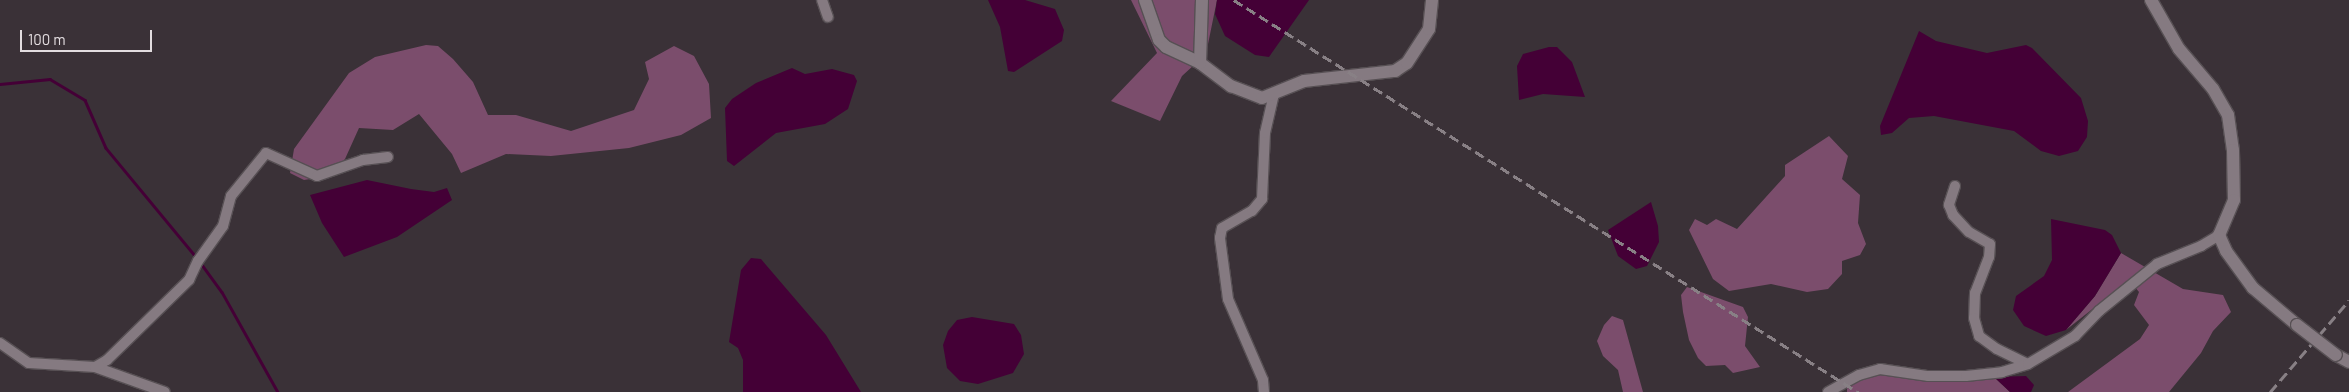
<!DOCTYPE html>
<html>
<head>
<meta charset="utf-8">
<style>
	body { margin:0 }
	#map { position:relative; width:2349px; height:392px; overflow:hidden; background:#3a3137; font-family:Barlow,sans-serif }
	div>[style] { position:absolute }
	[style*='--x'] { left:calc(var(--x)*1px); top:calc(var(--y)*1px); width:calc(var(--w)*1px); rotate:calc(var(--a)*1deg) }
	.green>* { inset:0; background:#7b4d6c }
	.water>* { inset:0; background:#440036 }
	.stream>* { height:2.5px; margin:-1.25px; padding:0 1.25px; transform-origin:1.25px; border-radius:1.25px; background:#440036 }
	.roads { filter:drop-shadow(1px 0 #575054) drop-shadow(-1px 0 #575054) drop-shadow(0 1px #575054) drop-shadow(0 -1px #575054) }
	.street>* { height:10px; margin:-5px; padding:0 5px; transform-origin:5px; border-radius:5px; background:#857a81 }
	.secondary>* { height:12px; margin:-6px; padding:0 6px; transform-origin:6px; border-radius:6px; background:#857a81 }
	.rail>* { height:2.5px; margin-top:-1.25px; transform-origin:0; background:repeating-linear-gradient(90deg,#888085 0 10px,transparent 0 15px) }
	.bridges { filter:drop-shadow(1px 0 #575054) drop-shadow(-1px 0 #575054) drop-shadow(0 1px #575054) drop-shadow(0 -1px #575054) }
	.secondary-bridge>* { height:12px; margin:-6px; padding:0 6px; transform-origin:6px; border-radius:6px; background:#857a81 }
	span { translate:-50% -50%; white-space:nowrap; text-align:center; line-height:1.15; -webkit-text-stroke:5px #3a3137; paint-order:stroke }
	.scale { position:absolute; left:20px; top:30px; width:132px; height:22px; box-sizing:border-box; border:2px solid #e3dde0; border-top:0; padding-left:6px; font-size:15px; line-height:18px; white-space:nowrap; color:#e3dde0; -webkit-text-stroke:4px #3a3137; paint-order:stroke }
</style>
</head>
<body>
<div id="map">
	<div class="green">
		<i style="clip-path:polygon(1131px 0,1217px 0,1206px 54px,1182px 76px,1160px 121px,1111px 101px,1157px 53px)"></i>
		<i style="clip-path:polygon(426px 45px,438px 46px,453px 59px,473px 82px,488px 115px,516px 115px,571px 131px,634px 110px,649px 79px,645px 62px,674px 46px,694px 56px,709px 84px,711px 118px,681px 135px,629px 148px,551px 156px,506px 154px,461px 173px,452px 154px,419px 114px,393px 130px,359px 128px,345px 159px,330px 176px,304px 180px,290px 173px,294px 149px,349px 73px,375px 57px)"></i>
		<i style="clip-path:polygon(1829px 136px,1848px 156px,1842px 179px,1860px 195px,1858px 223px,1866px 244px,1860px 255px,1842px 261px,1842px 274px,1828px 289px,1807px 292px,1771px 284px,1729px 291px,1713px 279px,1689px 230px,1695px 219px,1707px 225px,1716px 219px,1737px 229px,1785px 176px,1785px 165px)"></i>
		<i style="clip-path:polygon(2121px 253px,2183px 289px,2223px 295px,2231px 312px,2213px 331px,2201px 353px,2169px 392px,2068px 392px,2140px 339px,2149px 325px,2134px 305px,2139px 292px,2129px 280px,2066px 330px,2095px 296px)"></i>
		<i style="clip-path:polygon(1687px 287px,1743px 307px,1748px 317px,1745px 346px,1760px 367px,1733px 373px,1725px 365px,1706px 366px,1698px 358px,1689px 340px,1683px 312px,1681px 295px)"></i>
		<i style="clip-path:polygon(1612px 316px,1623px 320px,1643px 392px,1623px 392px,1618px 370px,1603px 356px,1597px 341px,1604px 325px)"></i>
		<i style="clip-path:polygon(1880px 375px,1927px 380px,1994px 377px,2010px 392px,1847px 392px,1847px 387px,1858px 380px)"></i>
	</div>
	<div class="water">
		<i style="clip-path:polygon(988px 0,1025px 0,1055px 9px,1064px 30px,1062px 41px,1014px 72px,1008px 71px,1000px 27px)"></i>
		<i style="clip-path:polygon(1217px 0,1309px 0,1269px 57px,1255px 55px,1225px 36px,1215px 14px)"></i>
		<i style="clip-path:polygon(1919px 31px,1936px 41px,1987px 53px,2026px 45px,2032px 48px,2081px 98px,2088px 121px,2087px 137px,2078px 151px,2059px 156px,2041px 151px,2014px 131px,1934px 116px,1909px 118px,1892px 133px,1881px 135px,1880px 126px)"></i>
		<i style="clip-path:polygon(1549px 47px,1557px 47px,1572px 62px,1585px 97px,1543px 94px,1519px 100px,1517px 66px,1523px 54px)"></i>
		<i style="clip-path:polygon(792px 68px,805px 74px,832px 69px,854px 75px,857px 81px,848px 109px,825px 124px,776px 133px,734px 166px,727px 161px,725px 108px,732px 99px,756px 83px)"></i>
		<i style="clip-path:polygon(367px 180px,411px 189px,434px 192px,447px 188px,452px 200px,397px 237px,344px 257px,322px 223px,310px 195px)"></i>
		<i style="clip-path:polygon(1651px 202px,1658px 226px,1659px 242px,1647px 266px,1636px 269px,1618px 256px,1608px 230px)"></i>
		<i style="clip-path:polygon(2051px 219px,2105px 230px,2112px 235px,2121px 253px,2095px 296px,2066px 330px,2046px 336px,2024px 326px,2013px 310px,2016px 296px,2044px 276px,2052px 260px)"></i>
		<i style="clip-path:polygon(751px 258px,761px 259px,826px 335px,861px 392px,743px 392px,743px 360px,738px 348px,729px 342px,741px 270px)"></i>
		<i style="clip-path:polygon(972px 317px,1014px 324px,1021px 335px,1024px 354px,1013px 373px,978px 384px,960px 381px,947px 368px,943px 345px,948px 331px,957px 320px)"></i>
		<i style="clip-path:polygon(2026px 376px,2034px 385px,2031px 392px,2010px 392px,1994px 377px)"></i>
	</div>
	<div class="stream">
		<i style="--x:0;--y:84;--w:50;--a:-5.7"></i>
		<i style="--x:50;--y:79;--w:41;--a:31"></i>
		<i style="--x:85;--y:100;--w:52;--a:66.4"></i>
		<i style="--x:106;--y:148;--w:143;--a:50.4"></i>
		<i style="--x:200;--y:262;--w:37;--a:54"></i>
		<i style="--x:222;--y:292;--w:115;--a:60.8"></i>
	</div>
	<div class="roads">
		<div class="street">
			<i style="--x:822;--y:0;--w:18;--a:71"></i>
			<i style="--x:1955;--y:186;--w:20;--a:108"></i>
			<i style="--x:1949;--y:205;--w:11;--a:68"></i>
			<i style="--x:1953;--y:215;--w:23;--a:47"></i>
			<i style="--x:1969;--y:232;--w:24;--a:30"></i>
			<i style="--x:1990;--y:244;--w:13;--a:94"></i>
			<i style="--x:1989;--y:257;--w:39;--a:111"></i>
			<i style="--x:1975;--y:293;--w:25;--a:92"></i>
			<i style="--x:1974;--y:318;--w:19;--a:74"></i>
			<i style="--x:1979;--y:336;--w:22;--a:36"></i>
			<i style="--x:1997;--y:349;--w:34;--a:26"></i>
			<i style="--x:0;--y:343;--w:35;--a:35"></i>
			<i style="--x:29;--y:363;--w:66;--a:3.5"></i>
			<i style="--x:95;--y:367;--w:74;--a:19.7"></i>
			<i style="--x:95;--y:367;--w:14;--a:-30"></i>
			<i style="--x:107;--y:360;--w:115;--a:-44.3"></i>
			<i style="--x:189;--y:280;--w:21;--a:-65"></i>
			<i style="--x:198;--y:261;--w:43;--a:-54.5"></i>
			<i style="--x:223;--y:226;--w:31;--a:-75"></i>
			<i style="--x:231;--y:196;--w:55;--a:-50.9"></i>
			<i style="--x:266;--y:153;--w:56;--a:24.3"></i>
			<i style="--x:317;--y:176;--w:49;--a:-19.2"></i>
			<i style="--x:363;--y:160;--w:25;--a:-7"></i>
			<i style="--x:1264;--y:392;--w:12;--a:-95"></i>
			<i style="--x:1263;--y:380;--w:88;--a:-113.4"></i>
			<i style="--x:1228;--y:299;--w:62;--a:-97.5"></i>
			<i style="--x:1220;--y:238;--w:10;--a:-79"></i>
			<i style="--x:1222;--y:228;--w:34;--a:-30"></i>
			<i style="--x:1252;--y:211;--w:16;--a:-50"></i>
			<i style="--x:1262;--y:199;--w:66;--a:-87.4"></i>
			<i style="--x:1265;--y:133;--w:39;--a:-77"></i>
			<i style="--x:1828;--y:392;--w:35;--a:-29"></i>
			<i style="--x:1859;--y:375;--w:22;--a:-16"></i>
			<i style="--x:1880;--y:369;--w:49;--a:8.3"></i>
			<i style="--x:1928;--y:376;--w:38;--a:0"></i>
			<i style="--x:1966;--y:376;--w:36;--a:-6"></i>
			<i style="--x:2002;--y:372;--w:27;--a:-17"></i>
			<i style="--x:2028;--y:364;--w:55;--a:-30.8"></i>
			<i style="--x:2075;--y:336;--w:35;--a:-46"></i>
			<i style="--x:2099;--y:311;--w:75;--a:-39"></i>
			<i style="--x:2157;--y:264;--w:48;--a:-22.2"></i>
			<i style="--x:2201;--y:246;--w:21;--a:-31"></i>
		</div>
		<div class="secondary">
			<i style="--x:1145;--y:0;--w:42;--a:70.7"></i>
			<i style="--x:1159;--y:40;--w:10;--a:45"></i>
			<i style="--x:1166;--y:47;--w:38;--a:25"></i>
			<i style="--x:1200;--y:63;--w:39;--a:37"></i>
			<i style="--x:1231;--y:86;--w:33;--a:21"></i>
			<i style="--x:1262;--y:98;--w:45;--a:-22"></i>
			<i style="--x:1304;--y:81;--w:92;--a:-6.3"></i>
			<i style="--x:1395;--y:71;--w:14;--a:-34"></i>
			<i style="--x:1407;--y:63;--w:40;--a:-57.1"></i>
			<i style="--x:1429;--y:29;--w:29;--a:-84"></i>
			<i style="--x:2151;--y:0;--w:56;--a:60.3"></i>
			<i style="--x:2179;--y:49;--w:52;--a:49.6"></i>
			<i style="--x:2213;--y:89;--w:30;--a:60"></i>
			<i style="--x:2228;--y:115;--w:35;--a:82"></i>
			<i style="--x:2233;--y:150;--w:50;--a:88.9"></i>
			<i style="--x:2234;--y:200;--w:38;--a:113"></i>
			<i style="--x:2219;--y:235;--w:17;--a:66"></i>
			<i style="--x:2226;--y:251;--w:46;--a:53.9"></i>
			<i style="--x:2253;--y:288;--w:57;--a:40.1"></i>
			<i style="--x:1200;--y:63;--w:63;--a:-88.2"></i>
			<i style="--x:2336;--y:355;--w:15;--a:28"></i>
		</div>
	</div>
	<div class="rail">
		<i style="--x:1234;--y:0;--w:737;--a:32.14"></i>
		<i style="--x:2270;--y:392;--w:121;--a:-49.3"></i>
	</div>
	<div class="bridges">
		<div class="secondary-bridge">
			<i style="--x:2297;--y:325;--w:49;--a:37.6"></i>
		</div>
	</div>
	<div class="scale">100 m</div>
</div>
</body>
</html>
